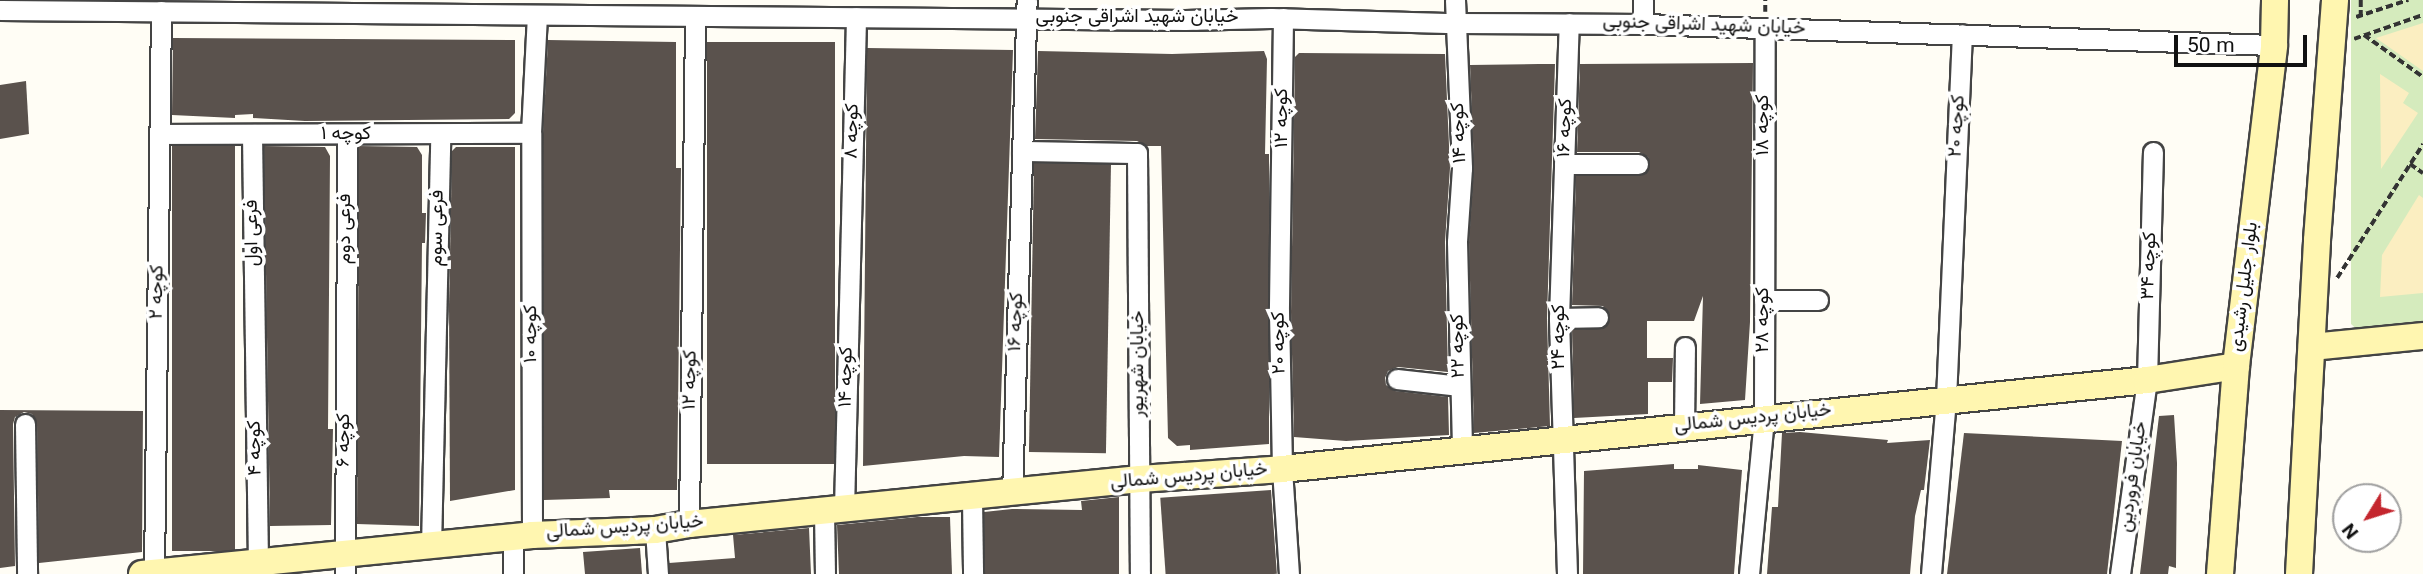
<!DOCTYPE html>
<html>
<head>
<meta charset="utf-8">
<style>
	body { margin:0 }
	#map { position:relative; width:2423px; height:574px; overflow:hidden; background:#fffdf5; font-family:Georgia,Vazirmatn,serif }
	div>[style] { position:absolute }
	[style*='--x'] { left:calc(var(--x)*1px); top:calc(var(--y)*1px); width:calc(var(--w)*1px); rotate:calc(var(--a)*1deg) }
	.green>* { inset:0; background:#d5ebbd }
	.sand>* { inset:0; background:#fbeec1 }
	.building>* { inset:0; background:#5a524d; transform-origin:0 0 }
	.path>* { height:3.5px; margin-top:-1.75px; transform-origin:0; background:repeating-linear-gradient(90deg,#333 0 7px,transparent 0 10.5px) }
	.roads { filter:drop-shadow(2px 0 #444) drop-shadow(-2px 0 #444) drop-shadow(0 2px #444) drop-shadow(0 -2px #444) }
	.street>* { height:19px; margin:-9.5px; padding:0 9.5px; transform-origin:9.5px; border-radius:9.5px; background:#fff }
	.secondary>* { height:26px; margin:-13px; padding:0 13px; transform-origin:13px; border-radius:13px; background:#fff6b0 }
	span { translate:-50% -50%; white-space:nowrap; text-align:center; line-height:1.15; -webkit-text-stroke:7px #fff; paint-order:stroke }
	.street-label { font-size:19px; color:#111 }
	.north { position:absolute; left:2332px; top:483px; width:70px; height:70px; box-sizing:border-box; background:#fff; border:2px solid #a0a0a0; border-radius:50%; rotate:232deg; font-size:19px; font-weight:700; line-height:28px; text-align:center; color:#111 }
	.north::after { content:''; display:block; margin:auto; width:24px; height:32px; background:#c4262e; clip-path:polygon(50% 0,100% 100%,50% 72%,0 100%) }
	.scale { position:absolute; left:2174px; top:35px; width:133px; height:32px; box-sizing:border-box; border:4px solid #111; border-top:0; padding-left:9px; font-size:21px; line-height:24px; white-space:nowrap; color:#111; -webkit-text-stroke:5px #fff; paint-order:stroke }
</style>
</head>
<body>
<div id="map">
	<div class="green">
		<i style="clip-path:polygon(2351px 0,2423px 0,2423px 325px,2360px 332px,2351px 324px)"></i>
	</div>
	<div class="sand">
		<i style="clip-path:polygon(2423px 23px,2423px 71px,2376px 38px)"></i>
		<i style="clip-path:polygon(2380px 74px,2409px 93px,2403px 103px,2418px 113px,2381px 169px)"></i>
		<i style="clip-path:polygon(2419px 195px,2423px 198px,2423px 293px,2380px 297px,2382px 255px)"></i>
	</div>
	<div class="building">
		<i style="clip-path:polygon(173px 38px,515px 40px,515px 113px,509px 119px,305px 121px,253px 118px,253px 114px,235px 115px,235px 118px,172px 115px)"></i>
		<i style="clip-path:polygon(548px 40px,676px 42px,676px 168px,681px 168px,677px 490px,609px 490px,610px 498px,544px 500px,543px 133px)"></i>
		<i style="left:707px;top:42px;width:128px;height:422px"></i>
		<i style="clip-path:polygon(867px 48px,1013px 50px,999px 457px,964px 456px,863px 466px)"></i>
		<i style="clip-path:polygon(1038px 51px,1172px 54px,1264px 51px,1267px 59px,1265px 154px,1269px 154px,1269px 444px,1190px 450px,1190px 445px,1177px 446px,1168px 438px,1161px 146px,1147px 146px,1137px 141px,1035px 139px)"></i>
		<i style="clip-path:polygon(1299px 53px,1445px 54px,1450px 168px,1445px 242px,1448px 372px,1398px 367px,1388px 371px,1385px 378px,1386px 385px,1395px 391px,1448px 397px,1449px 435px,1346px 441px,1294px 437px,1291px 312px,1295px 57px)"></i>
		<i style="clip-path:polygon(1753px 63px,1750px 322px,1745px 400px,1700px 404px,1703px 296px,1694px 321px,1647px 321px,1647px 358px,1673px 358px,1672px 382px,1648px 382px,1648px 414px,1574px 418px,1572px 330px,1604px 328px,1610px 317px,1603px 306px,1572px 305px,1576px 176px,1639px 176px,1645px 174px,1650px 165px,1648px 157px,1639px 152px,1577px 152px,1580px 64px)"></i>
		<i style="clip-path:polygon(1539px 64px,1555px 64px,1547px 318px,1550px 426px,1474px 433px,1469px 242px,1474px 167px,1470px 65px)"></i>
		<i style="clip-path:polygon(26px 81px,29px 134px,0 139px,0 85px)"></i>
		<i style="left:172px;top:146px;width:63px;height:405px"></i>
		<i style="clip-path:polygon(264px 146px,325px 147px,330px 156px,328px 429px,333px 429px,331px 525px,270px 526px)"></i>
		<i style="clip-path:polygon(359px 146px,417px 147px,422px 155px,422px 213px,426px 213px,425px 243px,422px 243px,419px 526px,357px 524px)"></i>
		<i style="clip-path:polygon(456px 147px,515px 147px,515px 490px,450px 501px,449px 306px,452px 151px)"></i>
		<i style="left:1034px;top:163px;width:77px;height:289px;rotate:1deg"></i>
		<i style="clip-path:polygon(0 410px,143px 411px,142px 552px,39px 563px,37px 424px,32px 414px,24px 412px,15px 417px,13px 424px,15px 566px,0 568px)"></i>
		<i style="clip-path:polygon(2174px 415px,2177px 463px,2176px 568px,2169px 566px,2168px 574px,2140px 574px,2159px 416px)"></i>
		<i style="clip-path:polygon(1800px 432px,1888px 440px,1887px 443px,1930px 440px,1924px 490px,1921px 490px,1915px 516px,1910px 574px,1767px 574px,1772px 507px,1778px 507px,1782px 433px)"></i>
		<i style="clip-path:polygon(1964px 433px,2122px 441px,2107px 574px,1947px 574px)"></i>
		<i style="clip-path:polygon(1674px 464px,1674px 469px,1698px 469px,1698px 465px,1742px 470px,1734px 574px,1583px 574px,1584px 471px)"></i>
		<i style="left:1271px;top:490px;width:84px;height:111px;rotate:86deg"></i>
		<i style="clip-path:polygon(1119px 497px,1119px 574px,985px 574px,984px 512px,1012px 509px,1082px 510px,1081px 501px)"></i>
		<i style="clip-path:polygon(917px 517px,950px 517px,952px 574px,839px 574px,837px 525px)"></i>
		<i style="clip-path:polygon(809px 528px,811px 574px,670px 574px,669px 563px,735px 558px,733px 535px)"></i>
		<i style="clip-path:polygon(640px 548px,642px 574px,585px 574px,583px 552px)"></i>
	</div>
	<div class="path">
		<i style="--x:2361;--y:0;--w:15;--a:90"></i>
		<i style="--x:1765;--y:12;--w:12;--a:-90"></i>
		<i style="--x:2356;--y:17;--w:55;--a:-18.1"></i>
		<i style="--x:2364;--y:35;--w:72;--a:35.4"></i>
		<i style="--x:2354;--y:39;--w:73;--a:-19.2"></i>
		<i style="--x:2410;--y:164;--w:16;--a:35"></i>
		<i style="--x:2337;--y:278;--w:159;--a:-57.3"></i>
	</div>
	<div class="roads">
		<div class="street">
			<i style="--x:1455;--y:0;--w:168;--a:87.6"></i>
			<i style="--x:1462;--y:168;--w:74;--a:93.9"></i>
			<i style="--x:1457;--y:242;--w:208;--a:88.6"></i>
			<i style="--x:0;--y:10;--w:1185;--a:0.48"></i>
			<i style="--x:1185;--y:20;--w:86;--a:-1.3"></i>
			<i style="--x:1271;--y:18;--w:184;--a:1.6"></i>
			<i style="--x:1455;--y:23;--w:188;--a:0.3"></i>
			<i style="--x:1643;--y:24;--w:631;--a:1.91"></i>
			<i style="--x:1283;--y:18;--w:294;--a:90.8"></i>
			<i style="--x:1279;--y:312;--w:157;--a:88.9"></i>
			<i style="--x:1282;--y:469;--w:105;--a:86.2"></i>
			<i style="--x:1643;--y:24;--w:24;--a:-90"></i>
			<i style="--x:160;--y:134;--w:371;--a:-0.2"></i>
			<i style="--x:252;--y:134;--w:429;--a:89.2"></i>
			<i style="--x:1022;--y:151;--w:115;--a:1"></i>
			<i style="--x:1137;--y:153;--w:421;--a:89.6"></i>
			<i style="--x:1564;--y:164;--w:74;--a:0"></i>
			<i style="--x:1764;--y:300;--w:54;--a:0"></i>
			<i style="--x:1559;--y:318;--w:39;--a:-1"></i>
			<i style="--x:1397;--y:379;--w:63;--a:6.3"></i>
			<i style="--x:25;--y:424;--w:150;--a:89.2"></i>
			<i style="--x:1684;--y:426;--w:79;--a:-89.3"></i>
			<i style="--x:1012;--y:494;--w:494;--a:-88.3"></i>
			<i style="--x:972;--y:498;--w:76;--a:89.2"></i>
			<i style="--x:844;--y:509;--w:492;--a:-88.6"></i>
			<i style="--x:824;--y:511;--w:63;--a:89.1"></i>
			<i style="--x:689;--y:524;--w:508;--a:-89.32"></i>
			<i style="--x:655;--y:530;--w:44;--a:86.1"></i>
			<i style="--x:532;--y:535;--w:402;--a:-90.1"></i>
			<i style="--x:531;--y:133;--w:118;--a:-87.1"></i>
			<i style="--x:431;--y:547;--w:412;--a:-88.7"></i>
			<i style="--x:154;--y:573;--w:562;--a:-89.29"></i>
			<i style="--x:345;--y:574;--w:439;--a:-89.7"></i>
			<i style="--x:513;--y:574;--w:37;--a:-90"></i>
			<i style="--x:1567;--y:574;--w:256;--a:-91.8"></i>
			<i style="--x:1559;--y:318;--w:295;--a:-88.1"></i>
			<i style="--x:1749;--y:574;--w:157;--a:-84.5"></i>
			<i style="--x:1764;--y:418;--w:390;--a:-89.9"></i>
			<i style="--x:1931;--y:574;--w:176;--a:-85.1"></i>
			<i style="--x:1946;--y:399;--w:365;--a:-87.5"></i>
			<i style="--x:2120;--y:574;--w:196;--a:-82.1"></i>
			<i style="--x:2147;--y:380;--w:228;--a:-88.5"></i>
		</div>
		<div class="secondary">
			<i style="--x:2312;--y:347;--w:112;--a:-5.7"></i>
			<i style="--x:142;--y:574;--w:392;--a:-5.7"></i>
			<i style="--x:532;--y:535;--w:123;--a:-2.3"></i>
			<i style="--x:655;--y:530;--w:35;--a:-10"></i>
			<i style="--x:689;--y:524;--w:453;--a:-5.7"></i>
			<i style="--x:1140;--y:479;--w:142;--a:-4"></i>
			<i style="--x:1282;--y:469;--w:870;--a:-5.87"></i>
			<i style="--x:2147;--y:380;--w:90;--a:-8.9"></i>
			<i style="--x:2220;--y:574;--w:209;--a:-85.6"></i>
			<i style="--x:2236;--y:366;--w:323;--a:-83.2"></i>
			<i style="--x:2274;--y:45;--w:45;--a:-88.7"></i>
			<i style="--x:2299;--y:574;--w:334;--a:-86.9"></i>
			<i style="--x:2317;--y:240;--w:241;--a:-85.7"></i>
		</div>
	</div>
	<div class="street-label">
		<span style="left:1137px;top:18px">خیابان شهید اشراقی جنوبی</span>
		<span style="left:1704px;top:26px;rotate:2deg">خیابان شهید اشراقی جنوبی</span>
		<span style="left:1283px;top:118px;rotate:-90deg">کوچه ۱۲</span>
		<span style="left:1764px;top:125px;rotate:-90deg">کوچه ۱۸</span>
		<span style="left:1958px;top:126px;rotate:-87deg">کوچه ۲۰</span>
		<span style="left:1566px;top:128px;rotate:-88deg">کوچه ۱۶</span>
		<span style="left:853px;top:131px;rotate:-89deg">کوچه ۸</span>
		<span style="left:1460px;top:133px;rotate:-92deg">کوچه ۱۴</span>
		<span style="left:346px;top:135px">کوچه ۱</span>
		<span style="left:438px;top:228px;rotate:-89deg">فرعی سوم</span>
		<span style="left:346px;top:229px;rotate:-90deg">فرعی دوم</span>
		<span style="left:253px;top:233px;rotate:-91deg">فرعی اول</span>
		<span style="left:2150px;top:266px;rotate:-88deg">کوچه ۳۴</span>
		<span style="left:2245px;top:287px;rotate:-83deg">بلوار جلیل رشیدی</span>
		<span style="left:158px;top:292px;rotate:-89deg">کوچه ۲</span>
		<span style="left:1764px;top:320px;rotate:-90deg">کوچه ۲۸</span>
		<span style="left:1017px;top:322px;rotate:-88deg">کوچه ۱۶</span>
		<span style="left:532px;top:334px;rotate:-90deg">کوچه ۱۰</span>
		<span style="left:1560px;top:337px;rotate:-90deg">کوچه ۲۴</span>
		<span style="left:1280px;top:343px;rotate:-91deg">کوچه ۲۰</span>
		<span style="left:1459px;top:346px;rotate:-91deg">کوچه ۲۲</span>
		<span style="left:1139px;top:364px;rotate:-90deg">خیابان شهریور</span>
		<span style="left:847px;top:377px;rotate:-89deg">کوچه ۱۴</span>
		<span style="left:691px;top:380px;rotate:-89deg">کوچه ۱۲</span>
		<span style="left:1753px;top:419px;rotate:-6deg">خیابان پردیس شمالی</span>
		<span style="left:345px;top:440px;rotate:-90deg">کوچه ۶</span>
		<span style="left:256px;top:448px;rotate:-91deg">کوچه ۴</span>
		<span style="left:1189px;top:477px;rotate:-5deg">خیابان پردیس شمالی</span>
		<span style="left:2134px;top:477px;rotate:-82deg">خیابان فروردین</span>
		<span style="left:625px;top:528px;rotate:-4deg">خیابان پردیس شمالی</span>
	</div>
	<div class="north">N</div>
	<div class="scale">50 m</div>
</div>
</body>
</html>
